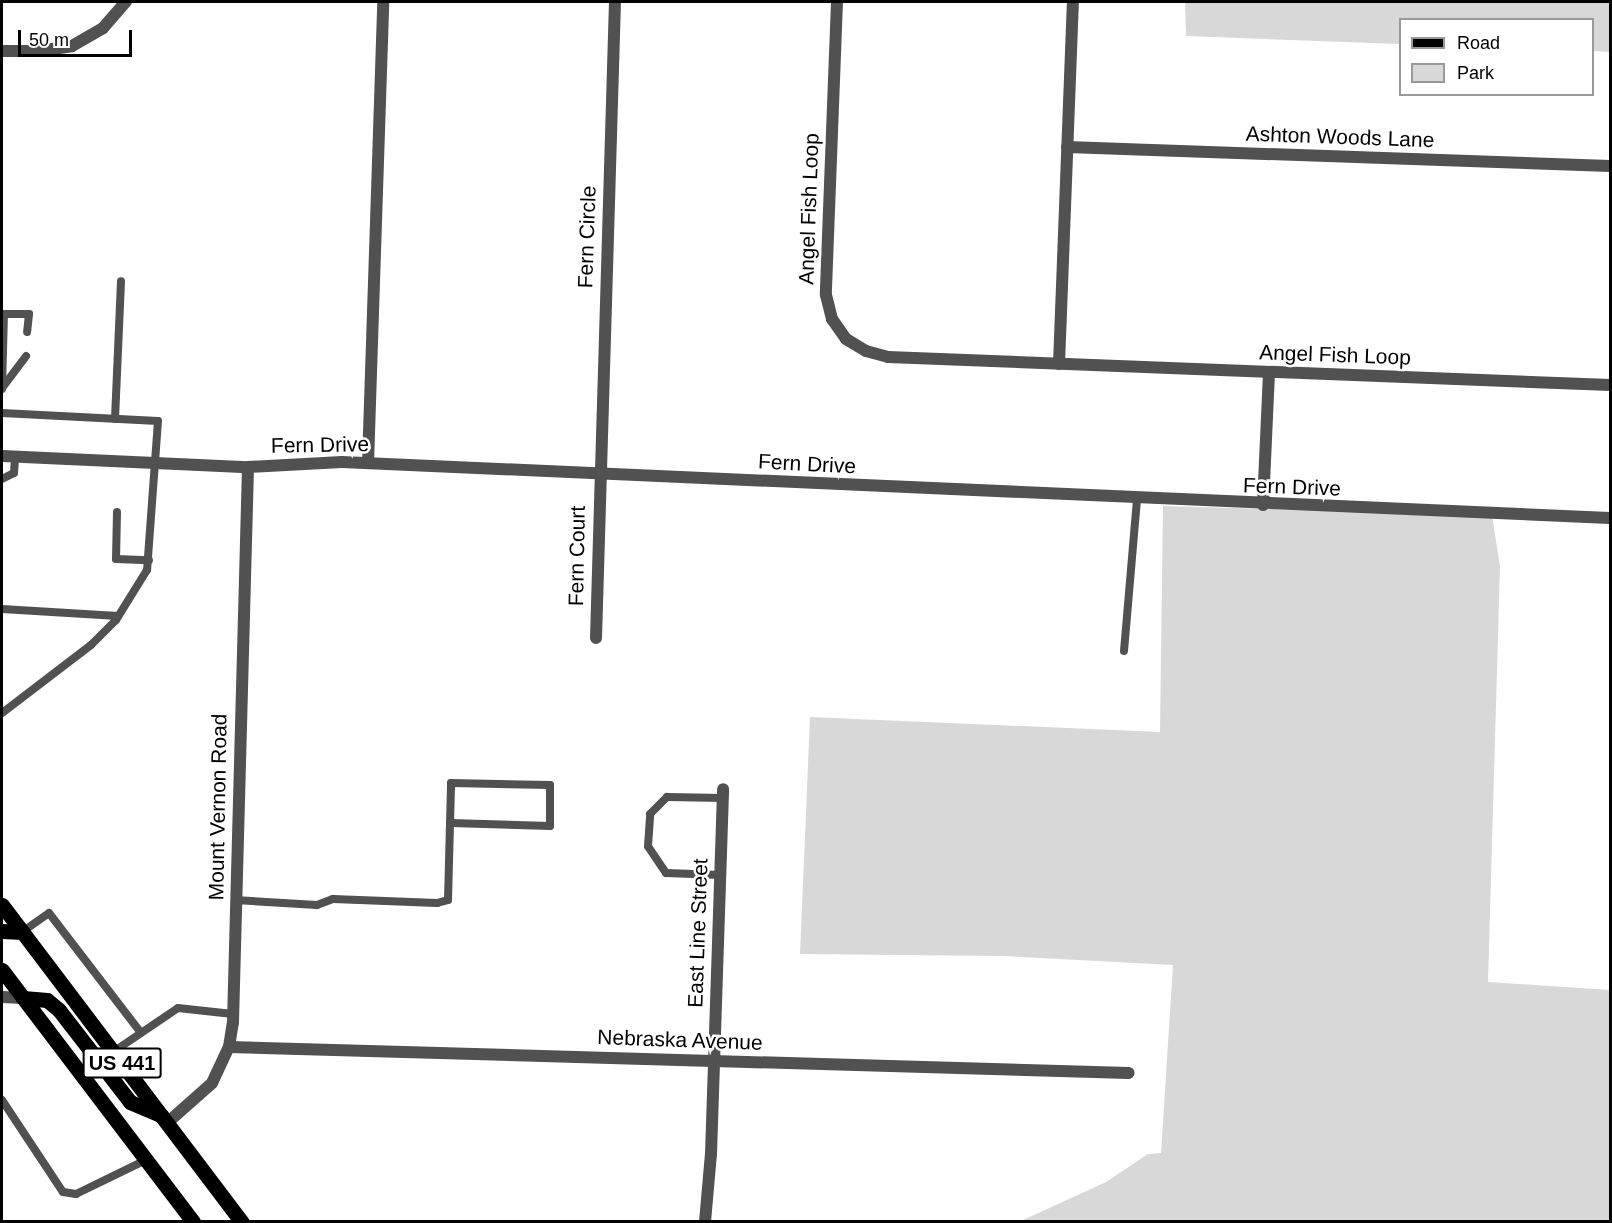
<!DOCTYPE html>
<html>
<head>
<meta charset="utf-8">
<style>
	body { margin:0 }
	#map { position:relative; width:1612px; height:1223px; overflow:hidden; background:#fff; font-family:Helvetica,sans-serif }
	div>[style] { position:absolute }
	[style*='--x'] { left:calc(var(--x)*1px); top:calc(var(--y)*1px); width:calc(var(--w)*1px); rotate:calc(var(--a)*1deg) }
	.green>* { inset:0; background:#d8d8d8 }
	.lane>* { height:8px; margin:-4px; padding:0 4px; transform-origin:4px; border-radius:4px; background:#515151 }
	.street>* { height:12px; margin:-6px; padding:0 6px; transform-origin:6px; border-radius:6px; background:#515151 }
	.primary>* { height:15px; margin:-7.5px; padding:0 7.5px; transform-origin:7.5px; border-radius:7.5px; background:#000 }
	span { translate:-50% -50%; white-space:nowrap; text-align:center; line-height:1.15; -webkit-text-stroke:5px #fff; paint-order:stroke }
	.shield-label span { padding:2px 4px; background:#fff; border:2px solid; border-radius:4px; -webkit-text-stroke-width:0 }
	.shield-label { font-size:20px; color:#000; font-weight:700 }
	.street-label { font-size:21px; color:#000 }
	.frame { position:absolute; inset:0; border:3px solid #000; pointer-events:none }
	.legend { position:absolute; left:1399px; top:18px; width:195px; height:78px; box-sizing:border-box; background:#fff; border:2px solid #999; margin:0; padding:8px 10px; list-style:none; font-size:18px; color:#000 }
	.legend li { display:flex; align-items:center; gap:12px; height:30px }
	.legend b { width:30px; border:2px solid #999 }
	.scale { position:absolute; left:18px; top:30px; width:114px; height:27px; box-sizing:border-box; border:3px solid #000; border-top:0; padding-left:8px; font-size:18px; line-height:21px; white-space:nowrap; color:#000; -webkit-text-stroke:4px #fff; paint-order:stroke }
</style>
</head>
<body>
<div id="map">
	<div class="green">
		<i style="clip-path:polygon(1185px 2px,1610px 2px,1610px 52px,1593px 51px,1592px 20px,1400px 20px,1400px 44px,1186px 36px)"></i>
		<i style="clip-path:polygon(1163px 506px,1492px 515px,1500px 567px,1488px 982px,1610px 990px,1610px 1221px,1021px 1221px,1106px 1182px,1148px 1154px,1161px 1153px,1173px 965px,1004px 956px,800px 954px,810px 717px,1160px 732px)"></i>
	</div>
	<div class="lane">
		<i style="--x:2;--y:314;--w:27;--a:0"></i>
		<i style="--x:29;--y:314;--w:18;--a:96"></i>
		<i style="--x:2;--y:388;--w:40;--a:-53"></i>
		<i style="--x:2;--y:389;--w:75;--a:-88.5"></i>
		<i style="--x:2;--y:413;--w:156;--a:2.9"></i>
		<i style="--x:158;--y:421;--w:149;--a:94.2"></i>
		<i style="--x:147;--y:570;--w:59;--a:121.8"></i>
		<i style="--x:116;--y:620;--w:35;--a:135"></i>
		<i style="--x:91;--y:645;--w:112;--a:142.6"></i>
		<i style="--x:115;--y:419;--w:138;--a:-87.5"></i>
		<i style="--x:2;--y:479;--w:13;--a:-27"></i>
		<i style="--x:14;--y:473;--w:16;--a:-86"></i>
		<i style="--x:117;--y:512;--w:47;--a:91.2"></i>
		<i style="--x:116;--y:559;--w:33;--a:2"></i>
		<i style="--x:2;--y:609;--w:116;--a:3.5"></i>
		<i style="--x:1124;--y:651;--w:152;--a:-85.1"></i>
		<i style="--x:720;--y:875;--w:54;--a:-177.9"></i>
		<i style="--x:666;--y:873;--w:32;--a:-124"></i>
		<i style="--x:648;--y:846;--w:32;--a:-86"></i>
		<i style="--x:650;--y:814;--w:24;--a:-45"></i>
		<i style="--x:667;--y:797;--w:56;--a:1"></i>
		<i style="--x:235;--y:900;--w:82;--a:3.5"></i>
		<i style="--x:317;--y:905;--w:17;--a:-21"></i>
		<i style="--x:333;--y:899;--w:104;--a:2.2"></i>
		<i style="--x:437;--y:903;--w:11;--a:-15"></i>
		<i style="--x:448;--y:900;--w:117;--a:-88.5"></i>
		<i style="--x:451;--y:783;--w:99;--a:1.2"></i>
		<i style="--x:550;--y:785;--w:41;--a:90"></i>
		<i style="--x:550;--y:826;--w:100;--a:-178.3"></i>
		<i style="--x:22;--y:932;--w:33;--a:-35"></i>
		<i style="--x:49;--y:913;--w:151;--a:52.5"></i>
		<i style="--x:113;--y:1052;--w:78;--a:-34.1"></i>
		<i style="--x:178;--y:1008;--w:55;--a:6.2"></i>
		<i style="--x:2;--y:1100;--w:110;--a:56.5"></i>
		<i style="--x:63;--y:1192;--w:13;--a:9"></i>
		<i style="--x:76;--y:1194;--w:78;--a:-25.9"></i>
	</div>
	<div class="street">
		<i style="--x:837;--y:2;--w:293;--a:92.2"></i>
		<i style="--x:826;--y:295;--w:25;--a:76"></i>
		<i style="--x:832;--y:319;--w:24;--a:55"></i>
		<i style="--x:846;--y:339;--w:23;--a:31"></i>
		<i style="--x:866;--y:351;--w:23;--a:15"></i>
		<i style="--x:888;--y:357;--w:723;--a:2.22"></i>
		<i style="--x:2;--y:51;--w:36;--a:0"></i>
		<i style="--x:38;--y:51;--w:34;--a:-8"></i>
		<i style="--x:72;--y:46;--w:36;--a:-30"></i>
		<i style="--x:103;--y:28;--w:35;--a:-49"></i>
		<i style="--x:1067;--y:147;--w:543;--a:2"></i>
		<i style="--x:1059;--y:364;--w:362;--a:-87.8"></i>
		<i style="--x:2;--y:456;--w:246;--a:2.6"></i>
		<i style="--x:248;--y:467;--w:94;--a:-3"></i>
		<i style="--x:342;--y:462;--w:1269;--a:2.53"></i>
		<i style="--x:368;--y:463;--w:461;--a:-88.1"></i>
		<i style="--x:1263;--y:505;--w:133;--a:-87.4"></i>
		<i style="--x:596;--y:638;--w:636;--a:-88.29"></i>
		<i style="--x:2;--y:997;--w:21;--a:3"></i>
		<i style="--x:229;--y:1047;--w:900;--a:1.65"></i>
		<i style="--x:167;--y:1123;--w:60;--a:-41.6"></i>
		<i style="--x:212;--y:1083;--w:40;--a:-65"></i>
		<i style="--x:229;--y:1047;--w:25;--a:-81"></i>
		<i style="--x:233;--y:1022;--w:555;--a:-88.45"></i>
		<i style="--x:705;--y:1222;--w:68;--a:-85"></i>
		<i style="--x:711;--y:1154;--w:365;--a:-88.1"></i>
	</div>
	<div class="primary">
		<i style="--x:2;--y:905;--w:398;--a:52.9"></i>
		<i style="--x:2;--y:931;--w:20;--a:3"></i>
		<i style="--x:2;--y:970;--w:316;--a:52.8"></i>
		<i style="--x:23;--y:998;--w:24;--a:5"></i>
		<i style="--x:47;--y:1000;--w:16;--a:40"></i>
		<i style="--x:59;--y:1010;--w:116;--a:52.3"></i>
		<i style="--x:130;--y:1102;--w:34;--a:23"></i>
	</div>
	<div class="shield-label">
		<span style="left:122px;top:1063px">US 441</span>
	</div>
	<div class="street-label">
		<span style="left:1340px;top:137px;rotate:2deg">Ashton Woods Lane</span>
		<span style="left:809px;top:209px;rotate:-88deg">Angel Fish Loop</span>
		<span style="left:587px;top:237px;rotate:-88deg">Fern Circle</span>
		<span style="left:1335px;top:355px;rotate:2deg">Angel Fish Loop</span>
		<span style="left:320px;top:445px;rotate:-1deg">Fern Drive</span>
		<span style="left:807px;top:464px;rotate:3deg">Fern Drive</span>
		<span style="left:1292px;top:487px;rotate:2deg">Fern Drive</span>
		<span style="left:577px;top:556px;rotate:-89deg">Fern Court</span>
		<span style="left:218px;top:807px;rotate:-89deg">Mount Vernon Road</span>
		<span style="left:698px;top:933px;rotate:-88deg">East Line Street</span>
		<span style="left:680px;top:1040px;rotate:2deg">Nebraska Avenue</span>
	</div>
	<div class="frame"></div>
	<ul class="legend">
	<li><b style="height:8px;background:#000"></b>Road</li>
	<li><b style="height:16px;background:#d8d8d8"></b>Park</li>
	</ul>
	<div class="scale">50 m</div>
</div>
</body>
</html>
